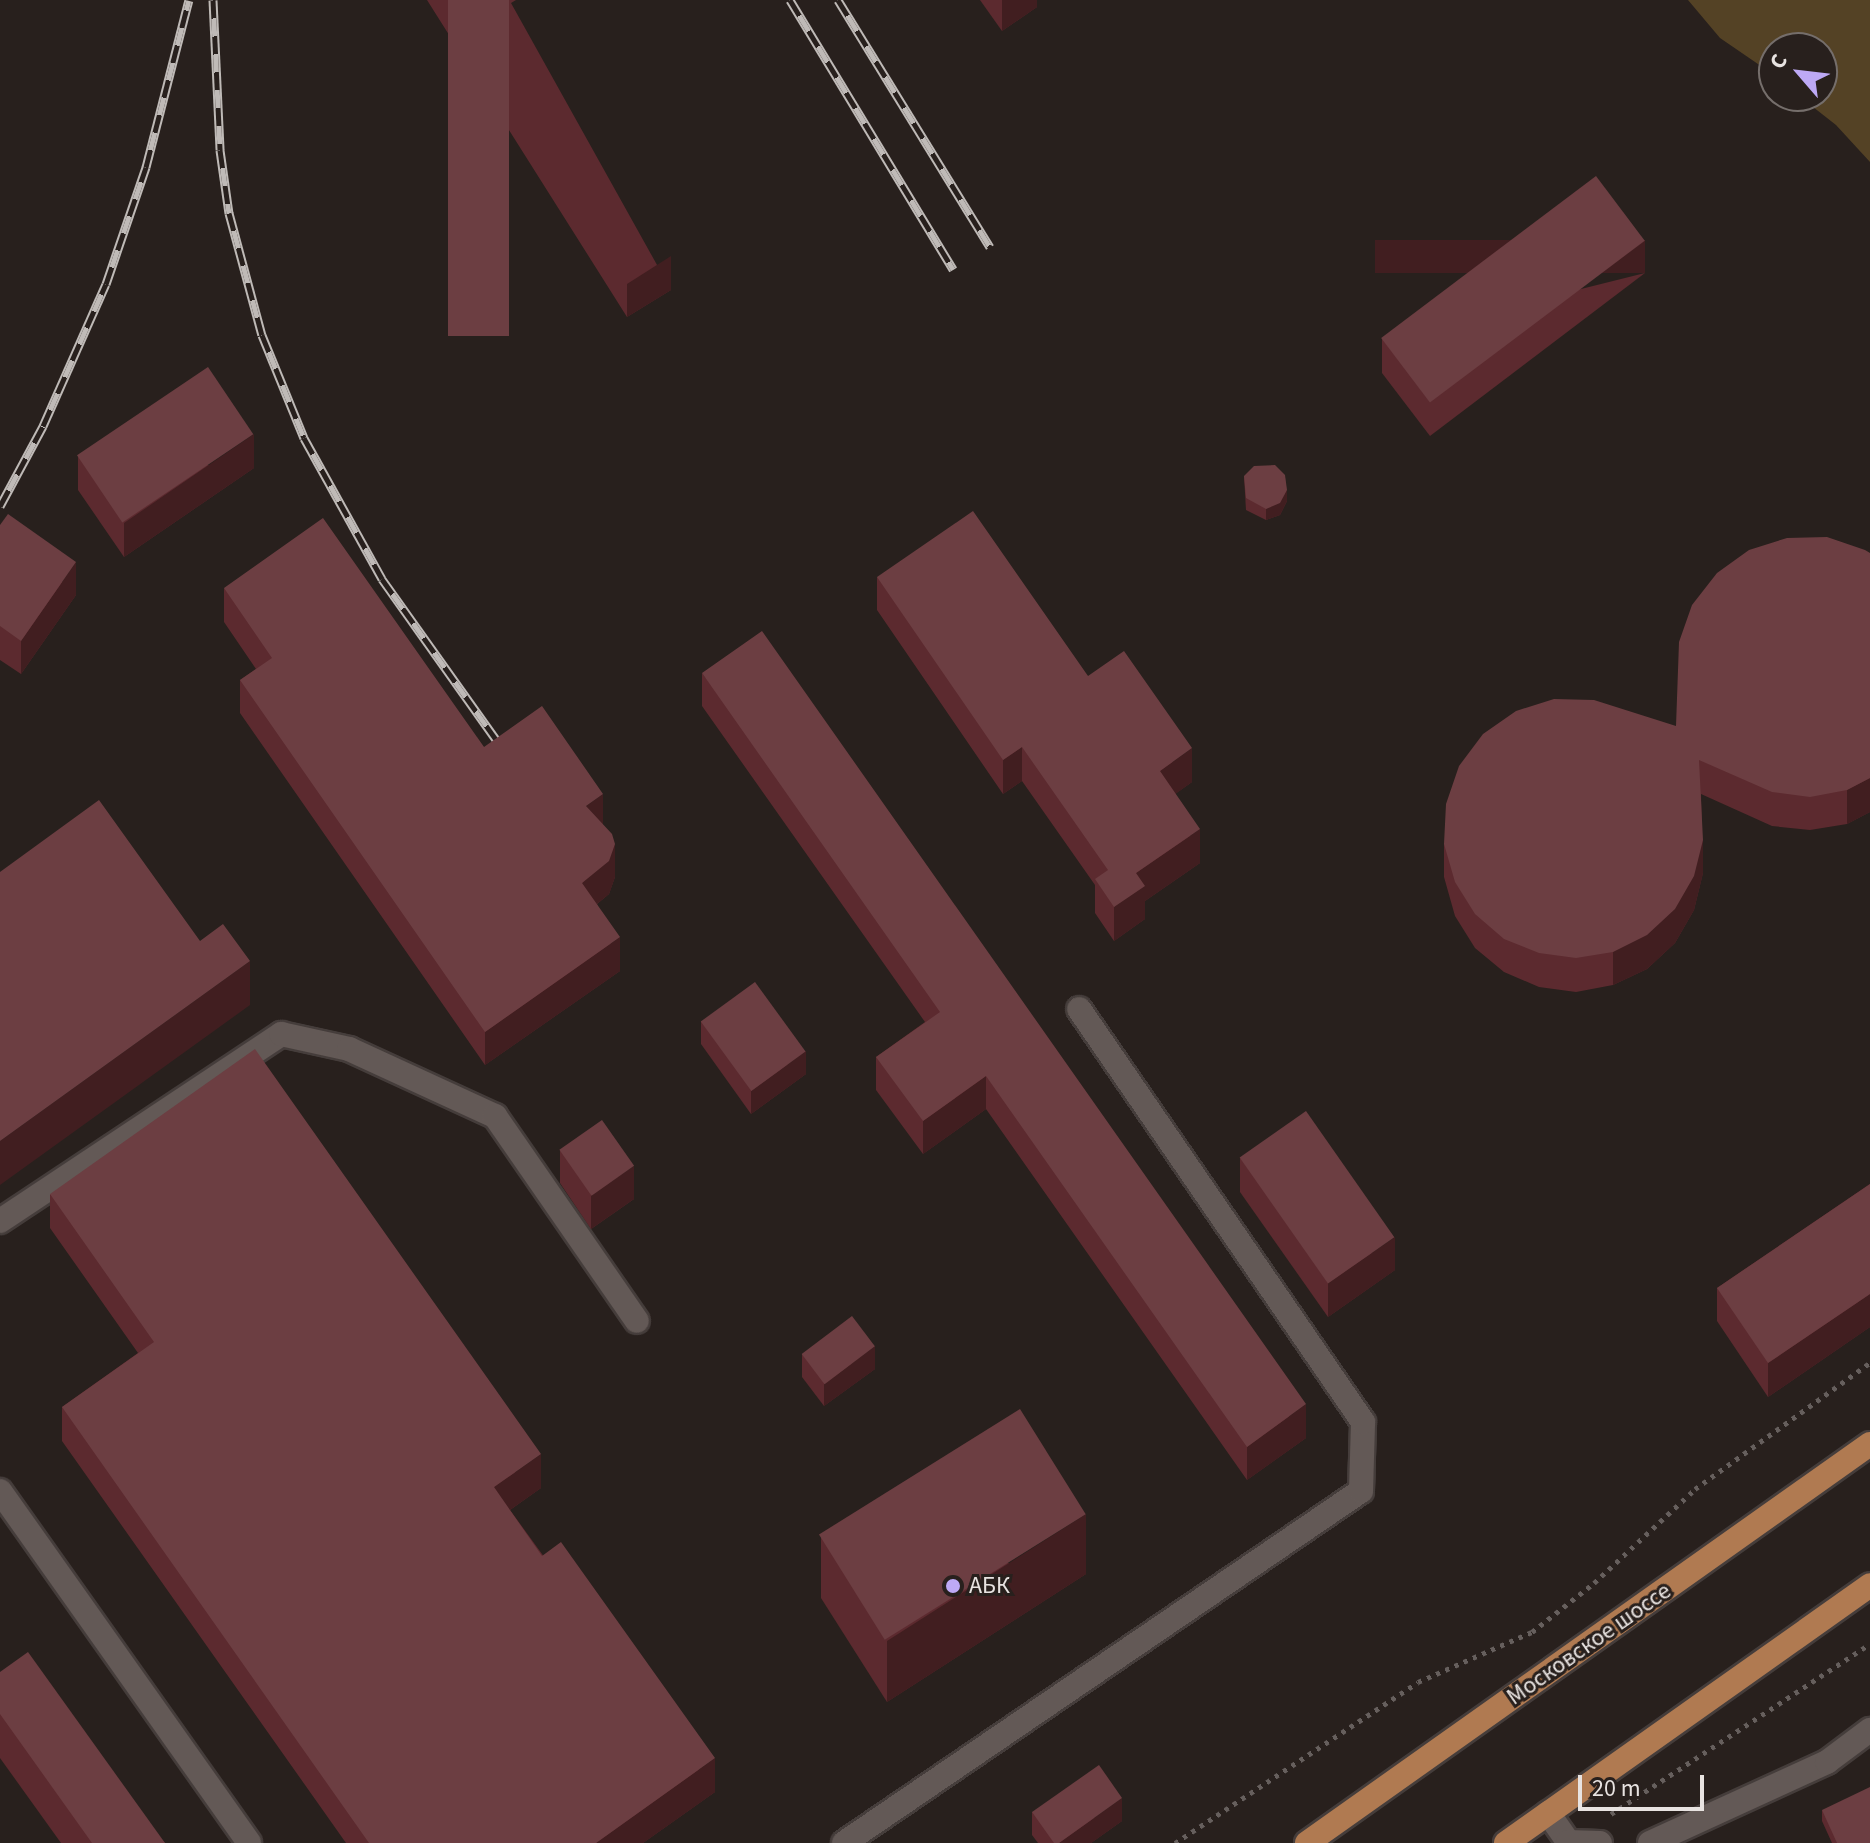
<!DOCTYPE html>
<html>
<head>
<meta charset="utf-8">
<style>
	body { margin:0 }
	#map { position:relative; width:1870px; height:1843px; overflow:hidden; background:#28201d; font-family:"Source Sans 3",sans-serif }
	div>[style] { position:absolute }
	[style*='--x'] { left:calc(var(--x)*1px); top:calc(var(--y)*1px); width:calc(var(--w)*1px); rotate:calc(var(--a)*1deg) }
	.green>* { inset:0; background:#544225 }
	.path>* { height:5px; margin-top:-2.5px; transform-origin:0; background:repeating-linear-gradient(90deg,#665f5d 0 4px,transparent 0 10px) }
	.roads { filter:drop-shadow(2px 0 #453d3b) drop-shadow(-2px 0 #453d3b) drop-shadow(0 2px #453d3b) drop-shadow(0 -2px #453d3b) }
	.minor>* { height:24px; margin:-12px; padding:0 12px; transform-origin:12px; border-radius:12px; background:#635956 }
	.major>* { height:24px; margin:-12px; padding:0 12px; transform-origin:12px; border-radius:12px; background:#b07a51 }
	.rail>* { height:9px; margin-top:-4.5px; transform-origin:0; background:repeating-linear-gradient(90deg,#28201d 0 18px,#bfbab7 0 36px); box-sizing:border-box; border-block:2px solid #bfbab7 }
	.wall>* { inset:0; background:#5c2a2f }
	.shaded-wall>* { inset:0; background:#411e20; transform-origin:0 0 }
	.building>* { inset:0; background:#6c3e42; transform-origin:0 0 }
	.dots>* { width:22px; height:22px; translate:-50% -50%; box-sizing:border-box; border:4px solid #28201d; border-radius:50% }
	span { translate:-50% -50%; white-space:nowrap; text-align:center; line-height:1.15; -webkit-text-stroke:6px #28201d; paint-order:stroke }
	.poi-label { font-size:24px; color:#e8e3e1 }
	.left { translate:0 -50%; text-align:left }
	.street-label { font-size:24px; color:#e8e3e1 }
	.north { position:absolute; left:1758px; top:32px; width:80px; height:80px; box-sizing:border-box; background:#28201d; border:2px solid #756e6b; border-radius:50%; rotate:298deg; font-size:22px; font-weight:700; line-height:32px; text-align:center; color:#e8e3e1 }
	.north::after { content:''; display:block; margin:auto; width:28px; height:36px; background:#bda9f5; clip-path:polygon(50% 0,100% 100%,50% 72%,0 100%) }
	.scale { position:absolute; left:1578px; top:1775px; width:126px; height:36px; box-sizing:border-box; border:4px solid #e8e3e1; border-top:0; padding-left:10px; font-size:24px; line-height:28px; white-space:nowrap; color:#e8e3e1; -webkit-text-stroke:6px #28201d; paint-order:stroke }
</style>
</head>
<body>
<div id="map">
	<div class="green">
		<i style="clip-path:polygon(1688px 0,1870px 0,1870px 162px,1836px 125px,1799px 96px,1822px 96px,1822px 48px,1774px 48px,1774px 75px,1720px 38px)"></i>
	</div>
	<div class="path">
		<i style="--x:1611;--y:1814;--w:310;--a:-33.3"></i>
		<i style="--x:1175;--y:1843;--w:291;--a:-33.5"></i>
		<i style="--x:1418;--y:1682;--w:124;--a:-23.7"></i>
		<i style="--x:1532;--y:1632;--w:79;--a:-38.3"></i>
		<i style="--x:1594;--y:1583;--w:138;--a:-42.9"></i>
		<i style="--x:1695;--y:1489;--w:216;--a:-35.8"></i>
	</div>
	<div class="roads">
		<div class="minor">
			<i style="--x:0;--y:1221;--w:338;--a:-33.6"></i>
			<i style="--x:281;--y:1034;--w:70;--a:12.4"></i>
			<i style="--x:349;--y:1049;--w:161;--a:24.7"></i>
			<i style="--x:495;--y:1116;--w:249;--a:55.3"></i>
			<i style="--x:0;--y:1491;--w:431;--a:54.7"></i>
			<i style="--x:1548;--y:1813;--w:35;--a:55"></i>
			<i style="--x:1568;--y:1842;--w:32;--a:2"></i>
			<i style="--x:844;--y:1843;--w:625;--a:-34.25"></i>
			<i style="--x:1361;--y:1491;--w:69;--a:-88.3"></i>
			<i style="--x:1363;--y:1422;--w:501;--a:-124.51"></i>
			<i style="--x:1650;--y:1843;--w:195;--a:-24.6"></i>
			<i style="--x:1827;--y:1762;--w:54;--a:-36.7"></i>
		</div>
		<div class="major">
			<i style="--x:1307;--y:1843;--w:690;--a:-35.33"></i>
			<i style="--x:1506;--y:1843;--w:446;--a:-35.3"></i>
		</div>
	</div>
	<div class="rail">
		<i style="--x:213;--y:0;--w:150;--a:87.3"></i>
		<i style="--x:220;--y:150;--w:64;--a:81.9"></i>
		<i style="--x:229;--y:213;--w:126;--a:74.9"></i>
		<i style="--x:262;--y:335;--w:111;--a:67.8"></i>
		<i style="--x:304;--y:438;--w:161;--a:61"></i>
		<i style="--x:382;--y:579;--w:217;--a:54.6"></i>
		<i style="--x:790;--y:0;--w:315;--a:58.8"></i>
		<i style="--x:838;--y:0;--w:290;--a:58.4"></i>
		<i style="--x:0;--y:506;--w:91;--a:-61.7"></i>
		<i style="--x:43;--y:426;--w:155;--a:-66.1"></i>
		<i style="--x:106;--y:284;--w:124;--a:-71.1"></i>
		<i style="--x:146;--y:167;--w:172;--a:-75.6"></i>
	</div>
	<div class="wall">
		<i style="clip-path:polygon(427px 0,516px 0,511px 3px,671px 290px,627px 317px)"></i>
		<i style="clip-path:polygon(980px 0,1037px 0,1037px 7px,1002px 31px)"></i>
		<i style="clip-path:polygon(1645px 273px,1430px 436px,1382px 373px,1382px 339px)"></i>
		<i style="clip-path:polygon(78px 457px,254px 468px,124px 557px,78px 490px)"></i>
		<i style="clip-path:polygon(1244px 476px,1287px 501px,1280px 515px,1266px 520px,1246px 510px)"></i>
		<i style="clip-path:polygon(0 525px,76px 595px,21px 674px,0 660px)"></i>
		<i style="clip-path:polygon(1870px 553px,1870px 812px,1847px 824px,1810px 830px,1772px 826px,1701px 794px,1703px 873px,1694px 910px,1675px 943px,1647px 969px,1613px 985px,1576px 992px,1539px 987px,1504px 972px,1475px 948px,1455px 916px,1444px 877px,1444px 844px,1676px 726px)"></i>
		<i style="clip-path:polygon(877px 577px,1088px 676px,1192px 782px,1175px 794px,1200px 863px,1145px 901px,1145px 919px,1114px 941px,1095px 913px,1095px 885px,1022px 781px,1003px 794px,877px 610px)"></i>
		<i style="clip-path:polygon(224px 588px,484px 747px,603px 825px,615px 877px,609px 894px,597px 904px,620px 971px,485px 1065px,240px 713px,240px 680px,256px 669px,224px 622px)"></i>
		<i style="clip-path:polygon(702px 673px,1306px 1438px,1247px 1480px,986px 1109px,923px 1154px,876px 1090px,876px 1057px,925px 1022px,702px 706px)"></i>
		<i style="clip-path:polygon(701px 1021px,806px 1074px,751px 1114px,701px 1044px)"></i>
		<i style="clip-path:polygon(560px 1150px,634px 1199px,591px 1229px,560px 1183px)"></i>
		<i style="clip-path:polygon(1240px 1158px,1395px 1270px,1328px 1317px,1240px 1192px)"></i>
		<i style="clip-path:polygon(1870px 1184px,1870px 1327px,1768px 1397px,1717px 1321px,1717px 1288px)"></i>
		<i style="clip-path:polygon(50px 1194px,541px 1488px,510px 1510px,715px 1792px,643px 1843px,346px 1843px,62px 1441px,62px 1407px,138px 1353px,50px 1228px)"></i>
		<i style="clip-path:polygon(802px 1354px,875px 1369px,824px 1406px,802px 1377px)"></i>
		<i style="clip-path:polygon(821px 1537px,1086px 1574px,887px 1702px,821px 1598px)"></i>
		<i style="clip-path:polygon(0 1672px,165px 1843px,61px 1843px,0 1758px)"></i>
		<i style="clip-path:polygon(1822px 1810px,1870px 1843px,1832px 1843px,1822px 1821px)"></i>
		<i style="clip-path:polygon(1032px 1812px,1122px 1821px,1091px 1843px,1038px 1843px,1032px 1835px)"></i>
	</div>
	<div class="shaded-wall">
		<i style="clip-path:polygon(1002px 0,1037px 0,1037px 7px,1002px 31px)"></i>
		<i style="left:1645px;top:240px;width:33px;height:270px;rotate:90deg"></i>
		<i style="clip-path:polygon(671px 256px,671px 290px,627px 317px,627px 284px)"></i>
		<i style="clip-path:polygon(254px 434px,254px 468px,124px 557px,124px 523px)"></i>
		<i style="clip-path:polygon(1287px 490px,1287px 501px,1280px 515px,1266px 520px,1266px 509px)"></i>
		<i style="clip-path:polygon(76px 562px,76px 595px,21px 674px,21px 641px)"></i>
		<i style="clip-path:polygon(1022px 747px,1022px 781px,1003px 794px,1003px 760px)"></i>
		<i style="clip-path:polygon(1192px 748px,1192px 782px,1160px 805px,1160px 771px)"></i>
		<i style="clip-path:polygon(1870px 778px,1870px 812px,1847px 824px,1847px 790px)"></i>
		<i style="clip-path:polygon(603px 794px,603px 828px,586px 806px)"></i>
		<i style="clip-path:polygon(1200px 829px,1200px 863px,1145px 901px,1145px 919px,1114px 941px,1114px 907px,1136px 873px)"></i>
		<i style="clip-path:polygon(1703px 840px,1703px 873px,1694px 910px,1675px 943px,1647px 969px,1613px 985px,1613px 952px)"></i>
		<i style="clip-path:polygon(615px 844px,615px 877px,609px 894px,582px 916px,582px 883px)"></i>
		<i style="clip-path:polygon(620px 937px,620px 971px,485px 1065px,485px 1032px)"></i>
		<i style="clip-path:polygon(250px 961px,250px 1005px,0 1185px,0 1141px)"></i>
		<i style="clip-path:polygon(806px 1051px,806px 1074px,751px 1114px,751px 1091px)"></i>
		<i style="clip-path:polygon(986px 1076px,986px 1109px,923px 1154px,923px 1121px)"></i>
		<i style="clip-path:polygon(634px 1166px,634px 1199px,591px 1229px,591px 1195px)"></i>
		<i style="clip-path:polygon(1395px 1237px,1395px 1270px,1328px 1317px,1328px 1283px)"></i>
		<i style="clip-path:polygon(1870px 1294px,1870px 1327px,1768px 1397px,1768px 1363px)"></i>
		<i style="clip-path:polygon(875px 1346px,875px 1369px,824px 1406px,824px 1384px)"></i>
		<i style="clip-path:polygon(1306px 1404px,1306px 1438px,1247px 1480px,1247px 1447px)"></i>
		<i style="clip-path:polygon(541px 1454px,541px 1488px,494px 1521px,494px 1487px)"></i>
		<i style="clip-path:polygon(1086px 1514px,1086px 1574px,887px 1702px,887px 1641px)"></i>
		<i style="clip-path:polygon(715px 1758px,715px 1792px,643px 1843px,596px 1843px)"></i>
		<i style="clip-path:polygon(1122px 1798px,1122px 1821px,1091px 1843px,1059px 1843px)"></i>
	</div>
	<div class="building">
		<i style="left:448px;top:0;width:61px;height:336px"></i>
		<i style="left:1596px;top:176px;width:81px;height:269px;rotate:53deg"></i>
		<i style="left:208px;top:367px;width:81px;height:158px;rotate:56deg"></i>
		<i style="clip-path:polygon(1275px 465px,1285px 475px,1287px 490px,1280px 503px,1266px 509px,1246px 498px,1244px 476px,1254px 466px)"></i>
		<i style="clip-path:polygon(973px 511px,1088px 676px,1124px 651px,1192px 748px,1160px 771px,1200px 829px,1136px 873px,1145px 886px,1114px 907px,1095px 879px,1108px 870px,1022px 747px,1003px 760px,877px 577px)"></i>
		<i style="clip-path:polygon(8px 514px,76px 562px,21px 641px,0 626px,0 525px)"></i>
		<i style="clip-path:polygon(323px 518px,484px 747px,542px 706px,603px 794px,586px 806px,612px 834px,615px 844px,609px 861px,582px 883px,620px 937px,485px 1032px,240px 680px,272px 658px,224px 588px)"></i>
		<i style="clip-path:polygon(1827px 537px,1865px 550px,1870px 553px,1870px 778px,1847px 790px,1810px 797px,1772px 792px,1699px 760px,1703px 840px,1694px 876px,1675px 909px,1647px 935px,1613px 952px,1576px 958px,1539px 953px,1504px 939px,1475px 914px,1455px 882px,1444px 844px,1446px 804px,1459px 766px,1483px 734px,1516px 711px,1554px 699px,1594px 700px,1676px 726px,1679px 642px,1692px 605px,1717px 573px,1749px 550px,1787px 538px)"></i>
		<i style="clip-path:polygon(762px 631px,1306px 1404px,1247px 1447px,986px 1076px,923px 1121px,876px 1057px,940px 1012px,702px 673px)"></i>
		<i style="clip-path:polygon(99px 800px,200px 941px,223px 924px,250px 961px,0 1141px,0 872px)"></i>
		<i style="left:755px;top:982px;width:86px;height:67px;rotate:54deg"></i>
		<i style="clip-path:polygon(255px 1049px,541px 1454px,494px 1487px,542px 1556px,561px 1542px,715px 1758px,596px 1843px,369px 1843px,62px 1407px,154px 1342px,50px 1194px)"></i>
		<i style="left:1306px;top:1111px;width:154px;height:81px;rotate:55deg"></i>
		<i style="left:602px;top:1120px;width:56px;height:52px;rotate:55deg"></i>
		<i style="clip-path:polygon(1870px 1184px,1870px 1294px,1768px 1363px,1717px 1288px)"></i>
		<i style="left:852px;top:1316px;width:38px;height:63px;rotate:53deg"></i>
		<i style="left:1020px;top:1409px;width:124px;height:237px;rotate:58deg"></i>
		<i style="clip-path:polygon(28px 1652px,165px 1843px,92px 1843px,0 1714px,0 1672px)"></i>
		<i style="clip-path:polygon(1099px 1765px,1122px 1798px,1059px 1843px,1054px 1843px,1032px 1812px)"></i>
		<i style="clip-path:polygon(1870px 1787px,1870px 1843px,1837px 1843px,1822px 1810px)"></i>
	</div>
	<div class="dots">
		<i style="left:953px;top:1586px;background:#bda9f5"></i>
	</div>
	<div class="poi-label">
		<span class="left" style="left:969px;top:1586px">АБК</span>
	</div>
	<div class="street-label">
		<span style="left:1589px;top:1644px;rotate:-35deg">Московское шоссе</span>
	</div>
	<div class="north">С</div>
	<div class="scale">20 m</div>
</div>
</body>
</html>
